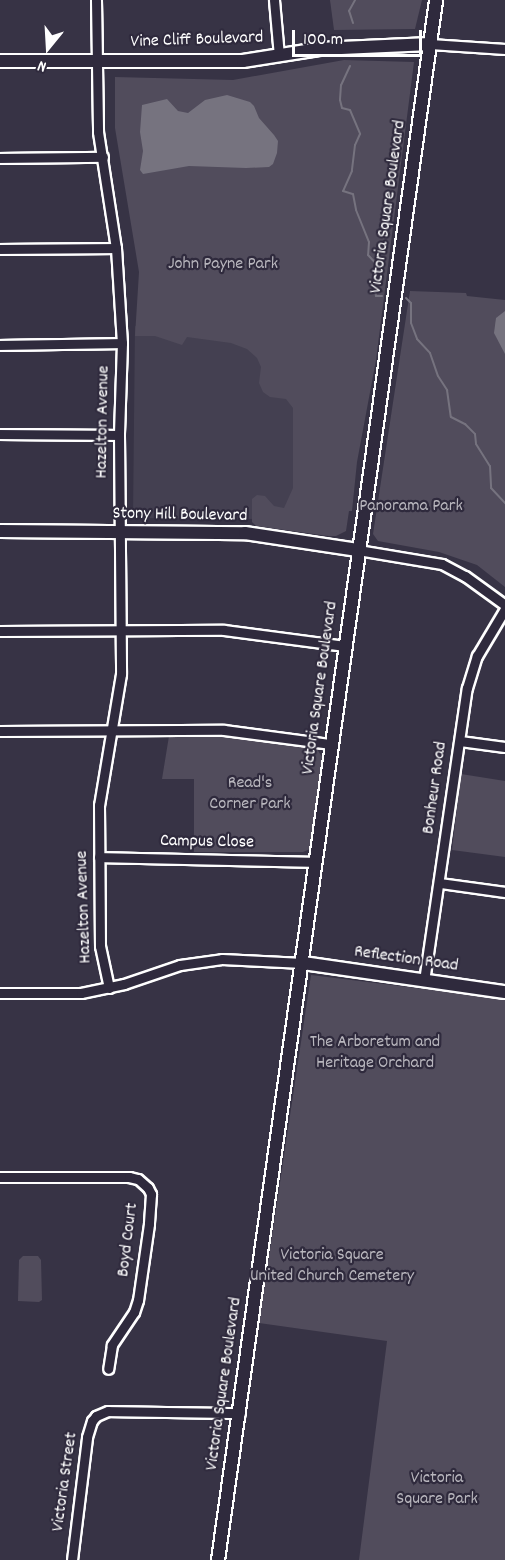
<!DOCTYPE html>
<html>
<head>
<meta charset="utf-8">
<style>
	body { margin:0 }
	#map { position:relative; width:505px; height:1560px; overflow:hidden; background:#373345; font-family:Dekko,sans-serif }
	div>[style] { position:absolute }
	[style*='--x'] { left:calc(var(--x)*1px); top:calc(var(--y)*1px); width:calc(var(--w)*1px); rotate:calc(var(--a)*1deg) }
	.built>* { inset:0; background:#444051 }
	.green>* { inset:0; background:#514c5c }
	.water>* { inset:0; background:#76737f }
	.stream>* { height:2px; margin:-1px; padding:0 1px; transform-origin:1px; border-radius:1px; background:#76737f }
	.roads { filter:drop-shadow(2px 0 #fff) drop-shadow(-2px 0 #fff) drop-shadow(0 2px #fff) drop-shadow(0 -2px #fff) }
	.minor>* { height:9px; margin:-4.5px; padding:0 4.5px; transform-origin:4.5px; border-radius:4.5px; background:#2f2a3d }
	.tertiary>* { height:12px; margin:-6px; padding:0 6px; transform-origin:6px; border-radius:6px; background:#2f2a3d }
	span { translate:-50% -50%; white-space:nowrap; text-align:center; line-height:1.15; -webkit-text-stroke:4.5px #2f2a3d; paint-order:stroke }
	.street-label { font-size:18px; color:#fff }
	.park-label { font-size:18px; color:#b9b7be }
	.north { position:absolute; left:18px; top:18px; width:60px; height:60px; -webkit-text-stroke:4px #2f2a3d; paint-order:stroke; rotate:198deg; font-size:16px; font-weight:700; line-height:24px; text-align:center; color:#fff }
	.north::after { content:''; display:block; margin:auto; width:21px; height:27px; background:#fff; clip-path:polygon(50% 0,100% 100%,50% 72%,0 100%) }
	.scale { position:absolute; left:292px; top:30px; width:130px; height:27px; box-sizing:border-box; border:3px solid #fff; border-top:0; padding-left:8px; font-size:18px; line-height:21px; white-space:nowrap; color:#fff; -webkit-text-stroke:4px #2f2a3d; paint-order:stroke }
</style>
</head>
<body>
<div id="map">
	<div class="built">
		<i style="clip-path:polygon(135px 326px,350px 356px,333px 504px,263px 519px,133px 518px)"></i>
	</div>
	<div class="green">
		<i style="clip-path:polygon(330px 0,422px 0,415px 29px,334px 30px)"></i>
		<i style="clip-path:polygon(344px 60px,414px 62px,376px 360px,357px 462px,352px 511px,349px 511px,346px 531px,336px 536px,328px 536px,256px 526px,252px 522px,252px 499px,257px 495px,265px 496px,274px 506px,284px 508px,293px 488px,293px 408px,286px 399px,270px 397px,263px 392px,259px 383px,261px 367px,257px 358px,247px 349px,231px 343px,187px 337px,182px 345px,155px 336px,135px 336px,139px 272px,115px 128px,115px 77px,233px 80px)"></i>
		<i style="clip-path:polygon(410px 291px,466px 293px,467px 296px,505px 300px,505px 587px,477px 565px,439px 552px,378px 541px,373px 534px)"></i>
		<i style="clip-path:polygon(169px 736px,227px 736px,317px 749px,322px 757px,310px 849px,303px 852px,194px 852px,194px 779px,162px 779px)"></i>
		<i style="clip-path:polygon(461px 774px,505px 781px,505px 857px,452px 850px)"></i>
		<i style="clip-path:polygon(311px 975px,505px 999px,505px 1560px,359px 1560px,387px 1341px,259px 1323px)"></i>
		<i style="clip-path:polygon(23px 1256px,38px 1256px,41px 1260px,42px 1300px,39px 1302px,18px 1301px,19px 1260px)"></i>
	</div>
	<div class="water">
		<i style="clip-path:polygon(227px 95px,250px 102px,254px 106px,259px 118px,274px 135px,278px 141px,277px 153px,273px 164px,269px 167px,246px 168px,189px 166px,143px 174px,140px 170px,143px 151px,140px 132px,142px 105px,167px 99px,178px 111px,188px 113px,205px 100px)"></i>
		<i style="clip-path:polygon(505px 311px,505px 354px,494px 333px,496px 318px)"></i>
	</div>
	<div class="stream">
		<i style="--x:353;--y:23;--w:13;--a:-108"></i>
		<i style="--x:349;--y:11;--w:13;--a:-61"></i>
		<i style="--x:350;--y:66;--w:21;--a:115"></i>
		<i style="--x:341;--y:85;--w:15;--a:94"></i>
		<i style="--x:340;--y:100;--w:8;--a:76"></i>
		<i style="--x:342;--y:108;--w:8;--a:14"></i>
		<i style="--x:350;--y:110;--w:26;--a:67"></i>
		<i style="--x:360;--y:134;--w:12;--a:114"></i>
		<i style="--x:355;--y:145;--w:26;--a:97"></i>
		<i style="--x:352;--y:171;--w:22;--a:114"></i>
		<i style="--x:343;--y:191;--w:10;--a:17"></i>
		<i style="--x:353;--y:194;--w:16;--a:79"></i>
		<i style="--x:356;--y:210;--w:35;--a:68"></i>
		<i style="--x:369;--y:242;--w:13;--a:94"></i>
		<i style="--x:368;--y:255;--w:16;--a:47"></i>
		<i style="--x:379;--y:267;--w:10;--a:84"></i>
		<i style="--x:380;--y:277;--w:14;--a:111"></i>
		<i style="--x:375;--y:290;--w:6;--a:81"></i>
		<i style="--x:376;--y:296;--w:6;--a:0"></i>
		<i style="--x:406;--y:298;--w:7;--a:45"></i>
		<i style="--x:411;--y:303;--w:20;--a:90"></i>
		<i style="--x:411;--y:323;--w:17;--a:69"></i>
		<i style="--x:417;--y:339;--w:19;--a:47"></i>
		<i style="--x:430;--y:353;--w:24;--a:71"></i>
		<i style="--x:438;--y:376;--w:17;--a:57"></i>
		<i style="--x:447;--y:390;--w:27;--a:82"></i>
		<i style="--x:451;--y:417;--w:16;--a:27"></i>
		<i style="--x:465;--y:424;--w:14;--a:45"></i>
		<i style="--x:475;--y:434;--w:10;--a:84"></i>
		<i style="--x:476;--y:444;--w:26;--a:58"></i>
		<i style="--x:490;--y:466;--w:22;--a:87"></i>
		<i style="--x:491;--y:488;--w:21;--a:47"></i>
	</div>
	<div class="roads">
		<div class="minor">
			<i style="--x:96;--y:0;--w:132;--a:89.1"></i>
			<i style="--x:98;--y:132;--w:117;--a:81.2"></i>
			<i style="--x:116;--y:248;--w:95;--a:86.4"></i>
			<i style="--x:122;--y:343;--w:92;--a:91.9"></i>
			<i style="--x:119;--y:435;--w:239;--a:89.5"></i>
			<i style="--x:121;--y:674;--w:133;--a:99.5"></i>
			<i style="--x:99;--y:805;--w:141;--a:89.6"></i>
			<i style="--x:100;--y:946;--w:43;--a:77.9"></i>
			<i style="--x:274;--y:0;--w:56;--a:84.9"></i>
			<i style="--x:430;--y:44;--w:75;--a:3.8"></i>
			<i style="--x:0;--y:158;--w:103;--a:-0.6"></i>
			<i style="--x:0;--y:249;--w:116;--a:-0.5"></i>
			<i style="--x:0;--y:345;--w:122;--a:-0.9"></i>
			<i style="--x:0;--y:434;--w:119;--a:0.5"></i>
			<i style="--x:358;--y:550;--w:85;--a:9.5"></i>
			<i style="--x:442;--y:564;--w:26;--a:28"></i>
			<i style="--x:465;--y:576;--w:49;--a:35.9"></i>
			<i style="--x:0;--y:631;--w:224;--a:-0.3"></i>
			<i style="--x:224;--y:630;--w:122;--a:7.5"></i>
			<i style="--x:0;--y:731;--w:224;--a:-0.3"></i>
			<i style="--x:224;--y:730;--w:108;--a:7.5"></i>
			<i style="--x:460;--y:741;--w:45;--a:7.6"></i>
			<i style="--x:99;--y:857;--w:216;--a:1.3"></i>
			<i style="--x:440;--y:883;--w:66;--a:7.9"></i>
			<i style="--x:424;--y:981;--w:296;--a:-81.7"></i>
			<i style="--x:467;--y:688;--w:34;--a:-73"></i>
			<i style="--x:477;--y:656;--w:55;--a:-59.2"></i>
			<i style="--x:0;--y:993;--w:81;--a:0"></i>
			<i style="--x:81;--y:993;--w:44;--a:-11.8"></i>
			<i style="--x:124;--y:984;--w:59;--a:-18.7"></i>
			<i style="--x:180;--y:965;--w:42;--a:-8.1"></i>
			<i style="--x:222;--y:959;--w:81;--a:2.8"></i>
			<i style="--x:0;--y:1177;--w:129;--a:0"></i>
			<i style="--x:129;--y:1177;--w:9;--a:13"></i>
			<i style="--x:138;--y:1179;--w:13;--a:42"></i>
			<i style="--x:148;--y:1188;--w:7;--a:63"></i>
			<i style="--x:151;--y:1194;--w:30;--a:94"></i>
			<i style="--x:149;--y:1224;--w:77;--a:98.2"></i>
			<i style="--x:138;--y:1300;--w:13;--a:108"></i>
			<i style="--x:134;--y:1312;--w:40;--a:124"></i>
			<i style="--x:112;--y:1345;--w:24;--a:99"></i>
			<i style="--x:72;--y:1560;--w:124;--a:-83"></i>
			<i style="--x:87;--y:1437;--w:17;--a:-73"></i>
			<i style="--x:92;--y:1421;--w:6;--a:-51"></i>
			<i style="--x:96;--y:1416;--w:13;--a:-23"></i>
			<i style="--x:108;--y:1411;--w:132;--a:0.9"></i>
		</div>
		<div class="tertiary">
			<i style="--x:0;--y:61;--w:243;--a:0"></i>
			<i style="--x:243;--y:61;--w:77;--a:-9"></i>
			<i style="--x:319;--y:49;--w:111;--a:-2.6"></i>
			<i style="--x:0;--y:531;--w:245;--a:0.5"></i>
			<i style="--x:245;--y:533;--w:114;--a:8.6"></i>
			<i style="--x:303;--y:963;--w:204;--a:8.2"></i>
			<i style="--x:218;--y:1560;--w:1575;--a:-82.04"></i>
		</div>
	</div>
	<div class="street-label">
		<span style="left:197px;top:41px;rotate:-2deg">Vine Cliff Boulevard</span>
		<span style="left:389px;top:207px;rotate:-82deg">Victoria Square Boulevard</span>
		<span style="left:104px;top:422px;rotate:-89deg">Hazelton Avenue</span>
		<span style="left:180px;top:516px;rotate:1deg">Stony Hill Boulevard</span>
		<span style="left:321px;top:688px;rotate:-82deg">Victoria Square Boulevard</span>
		<span style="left:436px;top:788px;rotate:-82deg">Bonheur Road</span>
		<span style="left:207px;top:843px;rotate:1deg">Campus Close</span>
		<span style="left:85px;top:907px;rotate:-92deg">Hazelton Avenue</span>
		<span style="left:406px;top:960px;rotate:8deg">Reflection Road</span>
		<span style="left:129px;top:1240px;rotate:-83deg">Boyd Court</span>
		<span style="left:225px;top:1384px;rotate:-82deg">Victoria Square Boulevard</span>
		<span style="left:66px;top:1482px;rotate:-82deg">Victoria Street</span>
	</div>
	<div class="park-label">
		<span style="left:223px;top:265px">John Payne Park</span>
		<span style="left:411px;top:507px">Panorama Park</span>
		<span style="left:250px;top:795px">Read's<br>Corner Park</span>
		<span style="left:375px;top:1054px">The Arboretum and<br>Heritage Orchard</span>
		<span style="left:332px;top:1267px">Victoria Square<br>United Church Cemetery</span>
		<span style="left:437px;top:1490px">Victoria<br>Square Park</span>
	</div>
	<div class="north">N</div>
	<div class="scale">100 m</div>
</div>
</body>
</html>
